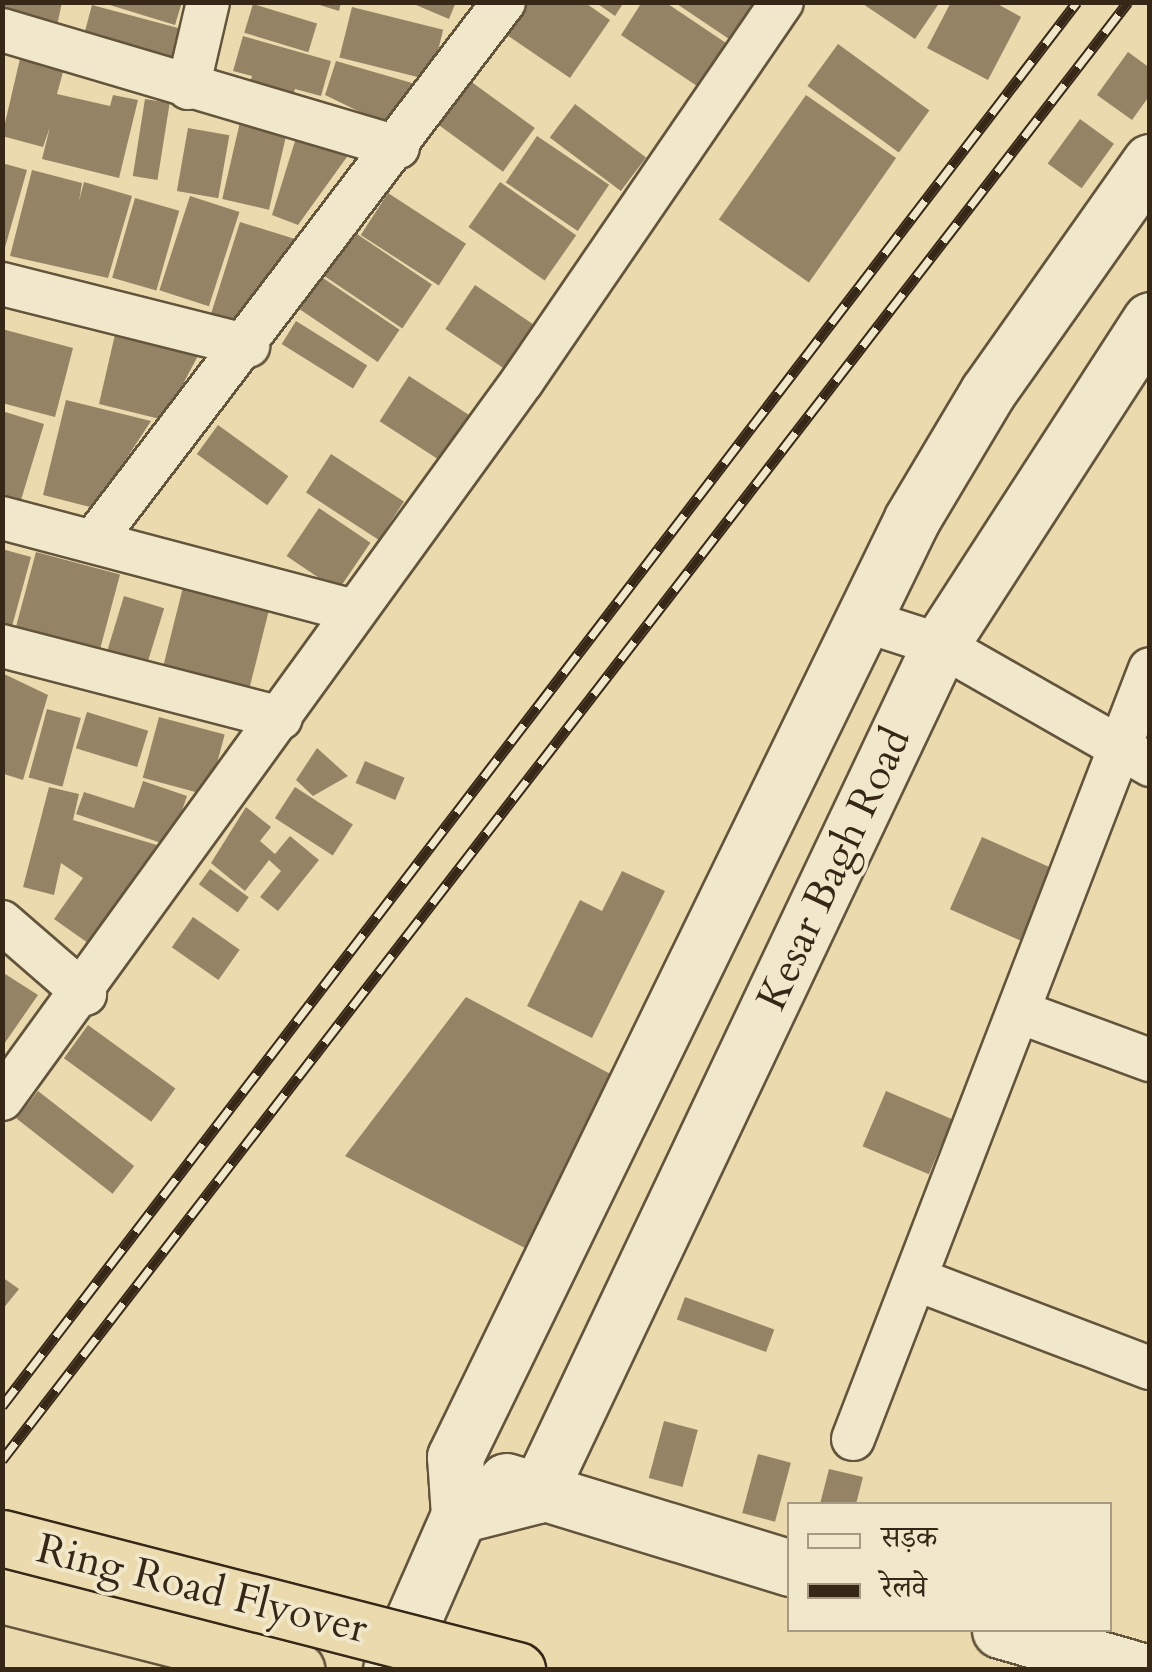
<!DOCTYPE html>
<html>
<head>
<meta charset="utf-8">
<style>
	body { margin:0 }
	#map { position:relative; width:1152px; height:1672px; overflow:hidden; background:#eadaad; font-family:Cardo,"Noto Serif Devanagari",serif }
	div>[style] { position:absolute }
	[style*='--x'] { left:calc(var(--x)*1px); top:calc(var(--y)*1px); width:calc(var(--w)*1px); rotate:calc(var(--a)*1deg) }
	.building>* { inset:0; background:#948465; transform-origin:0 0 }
	.roads { filter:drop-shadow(2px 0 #63543c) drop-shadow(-2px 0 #63543c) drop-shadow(0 2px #63543c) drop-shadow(0 -2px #63543c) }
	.street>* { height:42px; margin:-21px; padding:0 21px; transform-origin:21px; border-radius:21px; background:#f1e7ca }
	.secondary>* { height:55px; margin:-27.5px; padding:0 27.5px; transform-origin:27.5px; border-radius:27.5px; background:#f1e7ca }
	.highway>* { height:55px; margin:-27.5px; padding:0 27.5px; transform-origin:27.5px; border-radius:27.5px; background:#eadaad }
	.rail>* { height:11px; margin-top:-5.5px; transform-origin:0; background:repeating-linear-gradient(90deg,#f1e7ca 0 22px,#362717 0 44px); box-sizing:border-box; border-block:2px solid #362717 }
	.bridges { filter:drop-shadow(2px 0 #362717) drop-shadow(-2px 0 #362717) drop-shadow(0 2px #362717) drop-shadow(0 -2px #362717) }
	.highway-bridge>* { height:55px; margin:-27.5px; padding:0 27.5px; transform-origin:27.5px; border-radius:27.5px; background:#eadaad }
	span { translate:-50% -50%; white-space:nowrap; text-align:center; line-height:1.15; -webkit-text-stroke:8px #f1e7ca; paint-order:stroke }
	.street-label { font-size:42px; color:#362717 }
	.frame { position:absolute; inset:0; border:5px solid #362717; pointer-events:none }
	.legend { position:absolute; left:787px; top:1502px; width:325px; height:130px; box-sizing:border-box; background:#f1e7ca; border:2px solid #a69a82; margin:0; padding:12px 18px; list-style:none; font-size:30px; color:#362717 }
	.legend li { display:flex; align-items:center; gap:20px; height:50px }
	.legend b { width:50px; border:2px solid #a69a82 }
</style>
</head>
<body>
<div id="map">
	<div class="building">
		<i style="clip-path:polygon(2px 2px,62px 2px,57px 26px,2px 13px)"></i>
		<i style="clip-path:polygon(100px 2px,182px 2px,175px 25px)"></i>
		<i style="clip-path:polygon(310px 2px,341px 2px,339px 11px)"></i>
		<i style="clip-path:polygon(409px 2px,456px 2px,449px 19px)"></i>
		<i style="clip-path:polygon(516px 2px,584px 2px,610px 20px,570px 78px,498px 29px)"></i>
		<i style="clip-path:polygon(595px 2px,624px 2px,615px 16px)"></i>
		<i style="clip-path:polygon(642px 2px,665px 2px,726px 43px,697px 86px,621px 35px)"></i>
		<i style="clip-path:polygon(674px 2px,762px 2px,735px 43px)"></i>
		<i style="clip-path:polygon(860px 2px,940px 2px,915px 39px)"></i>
		<i style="clip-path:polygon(951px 2px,994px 2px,1021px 17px,988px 80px,927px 48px)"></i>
		<i style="left:253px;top:4px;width:67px;height:30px;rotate:17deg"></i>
		<i style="left:92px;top:5px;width:92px;height:37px;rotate:15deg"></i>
		<i style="left:352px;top:7px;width:94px;height:52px;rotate:14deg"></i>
		<i style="clip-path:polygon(243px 36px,331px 61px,321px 96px,295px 89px,289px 111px,246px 98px,252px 76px,233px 71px)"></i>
		<i style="left:838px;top:44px;width:113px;height:52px;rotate:36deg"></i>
		<i style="clip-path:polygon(22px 50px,66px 61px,57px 94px,110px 106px,113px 95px,138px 100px,119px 178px,42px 159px,50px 127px,43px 147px,2px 136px)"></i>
		<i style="clip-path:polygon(1128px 52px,1150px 68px,1150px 95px,1132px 120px,1097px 95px)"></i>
		<i style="clip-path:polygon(336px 61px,412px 83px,389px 126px,325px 95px)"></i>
		<i style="left:466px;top:78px;width:85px;height:54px;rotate:36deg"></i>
		<i style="left:806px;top:95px;width:110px;height:152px;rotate:35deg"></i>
		<i style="left:145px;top:99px;width:25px;height:78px;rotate:9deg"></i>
		<i style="left:575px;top:104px;width:89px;height:42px;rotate:37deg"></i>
		<i style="left:1080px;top:119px;width:42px;height:55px;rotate:36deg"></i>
		<i style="left:240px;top:122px;width:48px;height:79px;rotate:13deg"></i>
		<i style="left:188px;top:128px;width:42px;height:64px;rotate:10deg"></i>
		<i style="left:537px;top:136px;width:87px;height:56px;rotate:34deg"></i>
		<i style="clip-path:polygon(296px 138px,349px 154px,298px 225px,272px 215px)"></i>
		<i style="clip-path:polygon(2px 163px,27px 170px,4px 251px,2px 251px)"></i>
		<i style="clip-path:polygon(32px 170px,82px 183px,79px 201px,84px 182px,132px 196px,108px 278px,10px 256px)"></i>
		<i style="left:500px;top:182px;width:93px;height:55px;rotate:35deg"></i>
		<i style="left:388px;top:193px;width:93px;height:50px;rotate:33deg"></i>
		<i style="left:190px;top:196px;width:52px;height:99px;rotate:18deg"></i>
		<i style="left:135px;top:198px;width:46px;height:83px;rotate:16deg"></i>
		<i style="clip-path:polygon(240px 222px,308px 243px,239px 322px,211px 314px)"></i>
		<i style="left:354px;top:232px;width:94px;height:53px;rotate:34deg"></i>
		<i style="left:320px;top:276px;width:96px;height:39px;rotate:34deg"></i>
		<i style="left:475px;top:285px;width:84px;height:53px;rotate:34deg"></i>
		<i style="left:296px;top:321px;width:84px;height:27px;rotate:32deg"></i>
		<i style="clip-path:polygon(2px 329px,73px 348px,55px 417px,2px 403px)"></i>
		<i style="clip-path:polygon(116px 330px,201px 350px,164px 420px,99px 404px)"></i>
		<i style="left:409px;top:376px;width:79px;height:54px;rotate:33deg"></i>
		<i style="clip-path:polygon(66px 400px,151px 421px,94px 508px,43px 495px)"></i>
		<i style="clip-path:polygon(2px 411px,44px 424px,21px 500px,2px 495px)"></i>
		<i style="left:218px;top:425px;width:87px;height:36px;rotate:36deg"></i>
		<i style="left:331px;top:454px;width:87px;height:46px;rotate:33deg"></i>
		<i style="left:319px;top:508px;width:62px;height:58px;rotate:34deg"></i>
		<i style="clip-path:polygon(2px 549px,31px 557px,11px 630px,2px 628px)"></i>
		<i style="left:36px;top:552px;width:87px;height:83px;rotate:15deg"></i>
		<i style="left:184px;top:583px;width:89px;height:92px;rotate:14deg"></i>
		<i style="left:124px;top:596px;width:42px;height:70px;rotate:17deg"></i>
		<i style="clip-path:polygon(2px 673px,48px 695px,23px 780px,4px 774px)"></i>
		<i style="left:47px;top:709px;width:35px;height:71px;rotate:15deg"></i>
		<i style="left:87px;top:712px;width:64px;height:38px;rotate:17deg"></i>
		<i style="left:159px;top:717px;width:68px;height:63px;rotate:15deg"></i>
		<i style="clip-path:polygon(317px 748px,348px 776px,313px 796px,296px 780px)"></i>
		<i style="left:365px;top:761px;width:43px;height:24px;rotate:23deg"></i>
		<i style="clip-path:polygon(143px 781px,187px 796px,170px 846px,76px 814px,84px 792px,134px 808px)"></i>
		<i style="clip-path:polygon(49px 787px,79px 794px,73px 820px,157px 845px,88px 943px,54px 919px,83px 878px,61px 863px,54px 895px,23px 887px)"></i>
		<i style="left:295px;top:787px;width:69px;height:37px;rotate:33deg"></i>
		<i style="clip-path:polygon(246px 807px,271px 827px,260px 841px,275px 854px,290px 836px,319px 860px,278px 911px,260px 897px,281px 871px,269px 860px,245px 891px,211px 863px)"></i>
		<i style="left:982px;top:837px;width:80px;height:79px;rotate:24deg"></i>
		<i style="left:210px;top:869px;width:48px;height:19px;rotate:36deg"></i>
		<i style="clip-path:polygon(622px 871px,665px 891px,592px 1038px,527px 1006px,580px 900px,602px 911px)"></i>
		<i style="left:193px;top:917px;width:57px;height:37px;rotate:35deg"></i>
		<i style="clip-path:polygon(2px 972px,38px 995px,2px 1047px)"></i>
		<i style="clip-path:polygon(466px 997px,618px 1078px,527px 1249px,345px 1156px)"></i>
		<i style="left:88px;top:1025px;width:108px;height:41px;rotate:36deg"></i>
		<i style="left:38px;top:1091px;width:122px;height:35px;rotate:38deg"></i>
		<i style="left:886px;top:1091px;width:72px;height:60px;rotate:23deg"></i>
		<i style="clip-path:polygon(2px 1277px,19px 1289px,2px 1310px)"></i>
		<i style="left:685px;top:1297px;width:95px;height:24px;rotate:20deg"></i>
		<i style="left:664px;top:1421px;width:35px;height:59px;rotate:15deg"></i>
		<i style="left:758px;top:1454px;width:34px;height:61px;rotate:15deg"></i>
		<i style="clip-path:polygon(829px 1469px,863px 1477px,856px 1504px,820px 1504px)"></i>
	</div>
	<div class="roads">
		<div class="street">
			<i style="--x:2;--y:30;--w:413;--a:16.5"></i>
			<i style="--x:188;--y:88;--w:88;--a:-76.9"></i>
			<i style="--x:2;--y:284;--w:254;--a:14.1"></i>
			<i style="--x:2;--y:518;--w:365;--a:14.8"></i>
			<i style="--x:95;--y:539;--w:675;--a:-52.71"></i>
			<i style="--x:859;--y:619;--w:85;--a:17.8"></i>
			<i style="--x:940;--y:645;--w:242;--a:29.7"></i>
			<i style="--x:2;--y:646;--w:288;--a:14.5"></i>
			<i style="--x:2;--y:922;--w:110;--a:40.9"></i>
			<i style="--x:1022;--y:1013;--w:136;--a:20.2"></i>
			<i style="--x:2;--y:1099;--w:888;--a:-54.07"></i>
			<i style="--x:523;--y:380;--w:458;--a:-55.6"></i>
			<i style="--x:918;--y:1280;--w:248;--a:20.8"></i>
			<i style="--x:853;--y:1439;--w:825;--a:-68.91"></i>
		</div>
		<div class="secondary">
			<i style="--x:506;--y:1481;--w:297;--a:17"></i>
			<i style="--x:537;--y:1495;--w:81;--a:165.6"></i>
			<i style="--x:459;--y:1515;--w:58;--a:-93.9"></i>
			<i style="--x:455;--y:1457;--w:1043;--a:-64.02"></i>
			<i style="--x:912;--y:519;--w:147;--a:-59.2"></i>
			<i style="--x:987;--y:393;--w:283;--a:-54.8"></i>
			<i style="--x:537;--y:1495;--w:941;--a:-64.63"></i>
			<i style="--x:940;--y:645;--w:387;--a:-57.1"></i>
			<i style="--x:1000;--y:1630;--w:144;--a:16.2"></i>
			<i style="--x:391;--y:1670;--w:169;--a:-66.3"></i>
		</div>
		<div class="highway">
			<i style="--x:2;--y:1595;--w:304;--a:14.3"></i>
		</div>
	</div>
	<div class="rail">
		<i style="--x:2;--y:1406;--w:1768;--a:-52.56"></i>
		<i style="--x:2;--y:1460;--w:1842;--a:-52.32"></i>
	</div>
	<div class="bridges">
		<div class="highway-bridge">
			<i style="--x:2;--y:1538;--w:532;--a:14.38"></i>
		</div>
	</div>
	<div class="street-label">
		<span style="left:834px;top:869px;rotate:-65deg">Kesar Bagh Road</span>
		<span style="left:202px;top:1589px;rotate:14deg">Ring Road Flyover</span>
	</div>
	<div class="frame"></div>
	<ul class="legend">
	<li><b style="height:12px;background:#f1e7ca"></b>सड़क</li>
	<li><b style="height:12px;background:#362717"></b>रेलवे</li>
	</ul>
</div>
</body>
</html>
